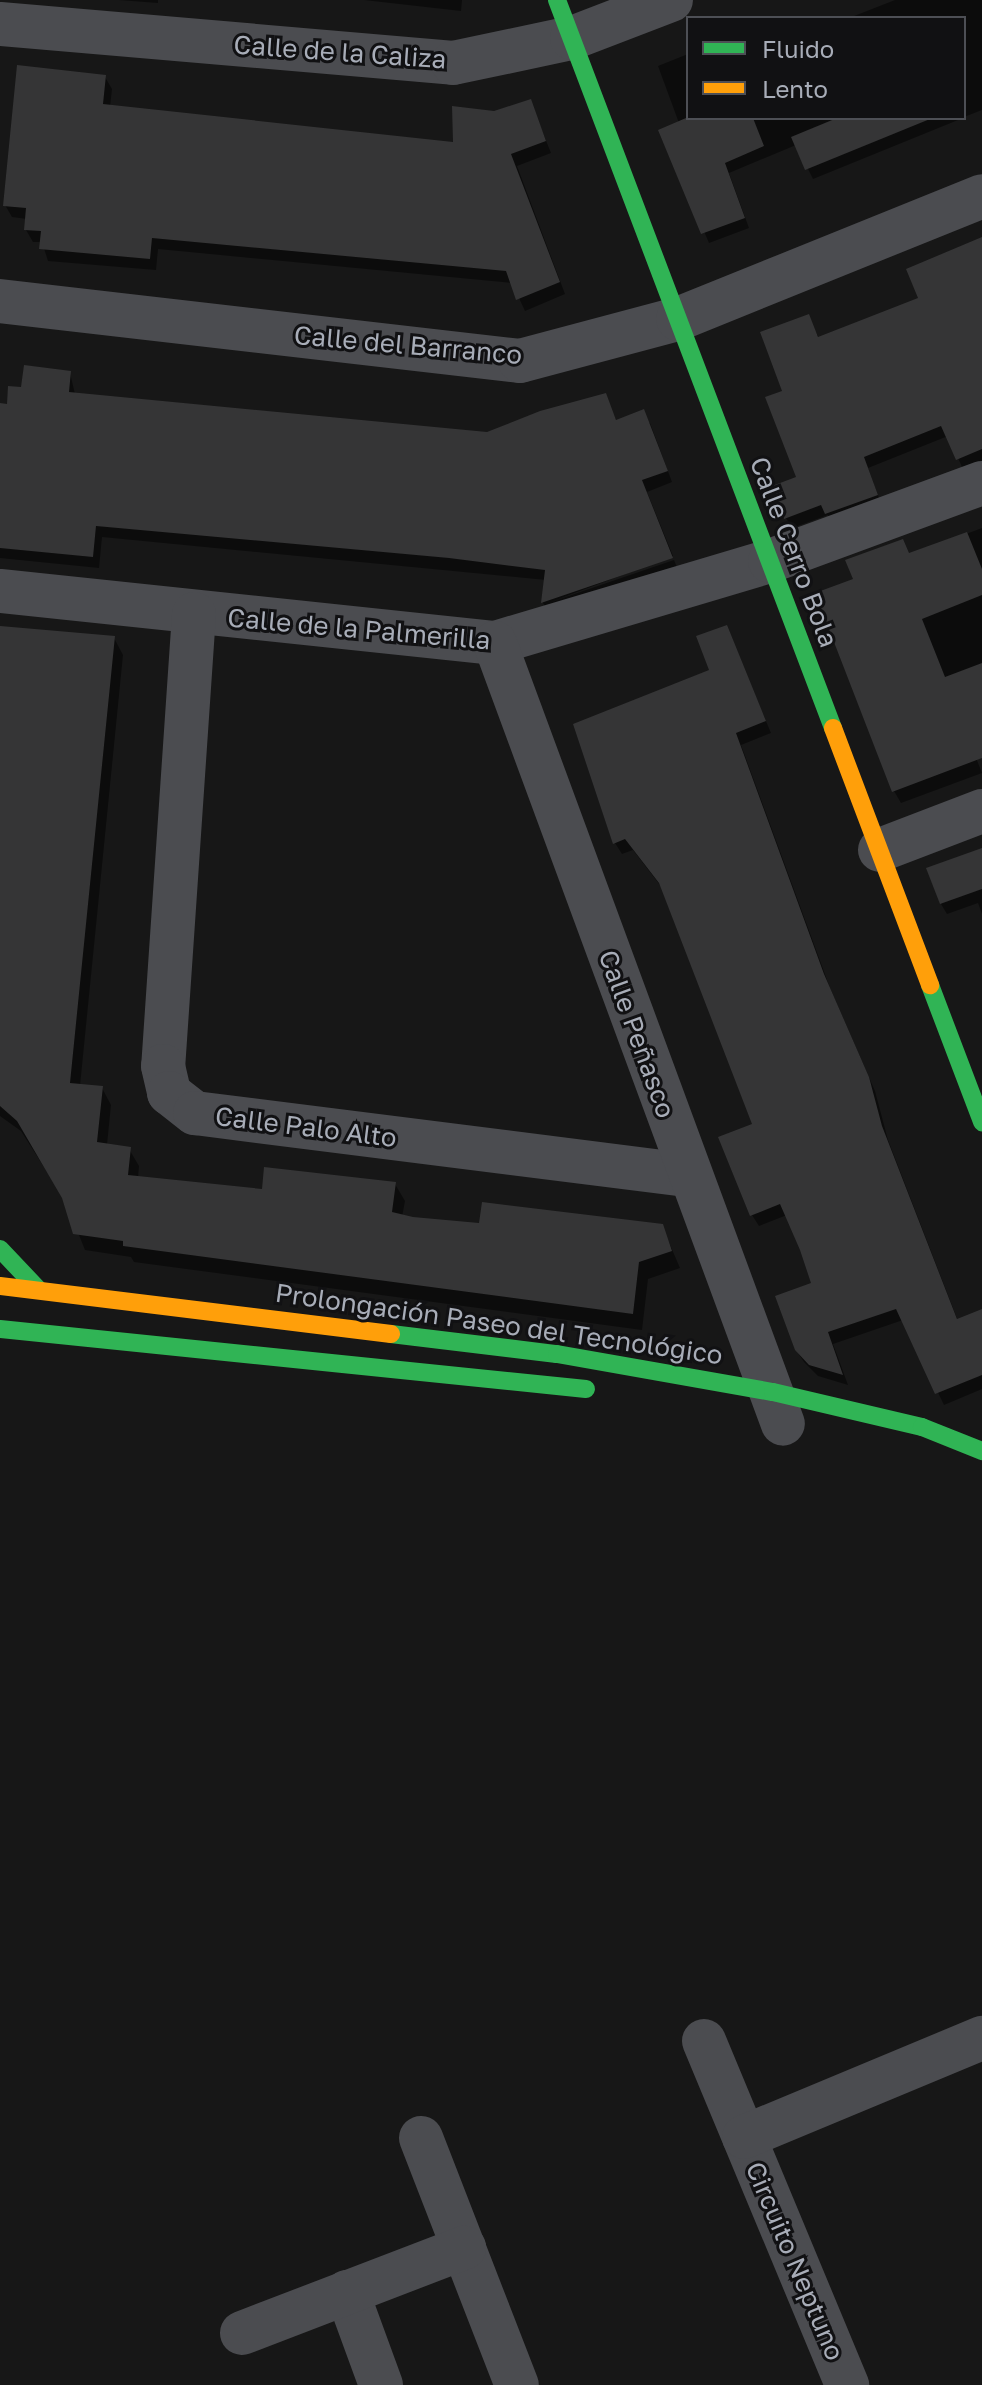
<!DOCTYPE html>
<html>
<head>
<meta charset="utf-8">
<style>
	body { margin:0 }
	#map { position:relative; width:982px; height:2385px; overflow:hidden; background:#171717; font-family:"Golos Text",sans-serif }
	div>[style] { position:absolute }
	[style*='--x'] { left:calc(var(--x)*1px); top:calc(var(--y)*1px); width:calc(var(--w)*1px); rotate:calc(var(--a)*1deg) }
	.shadow>* { inset:0; background:#0007 }
	.building>* { inset:0; background:#353536 }
	.street>* { height:44px; margin:-22px; padding:0 22px; transform-origin:22px; border-radius:22px; background:#4b4c50 }
	.fast>* { height:18px; margin:-9px; padding:0 9px; transform-origin:9px; border-radius:9px; background:#30b455 }
	.slow>* { height:18px; margin:-9px; padding:0 9px; transform-origin:9px; border-radius:9px; background:#ff9f0a }
	span { translate:-50% -50%; white-space:nowrap; text-align:center; line-height:1.15; -webkit-text-stroke:6px #111113; paint-order:stroke }
	.street-label { font-size:26px; color:#a8adb8 }
	.legend { position:absolute; left:686px; top:16px; width:280px; height:104px; box-sizing:border-box; background:#111113; border:2px solid #4d4f55; margin:0; padding:10px 14px; list-style:none; font-size:24px; color:#a8adb8 }
	.legend li { display:flex; align-items:center; gap:16px; height:40px }
	.legend b { width:40px; border:2px solid #4d4f55 }
</style>
</head>
<body>
<div id="map">
	<div class="shadow">
		<i style="clip-path:polygon(119px 0,158px 0,158px 3px)"></i>
		<i style="clip-path:polygon(364px 0,462px 0,461px 11px)"></i>
		<i style="clip-path:polygon(895px 0,982px 0,982px 110px,964px 117px,964px 18px,849px 18px)"></i>
		<i style="clip-path:polygon(688px 54px,688px 118px,963px 118px,813px 179px,796px 145px,729px 173px,749px 228px,709px 243px,661px 131px,679px 123px,658px 66px)"></i>
		<i style="clip-path:polygon(105px 77px,112px 89px,110px 107px,455px 144px,494px 113px,530px 101px,551px 153px,517px 166px,565px 294px,525px 311px,512px 283px,158px 249px,156px 270px,48px 261px,42px 242px,33px 242px,26px 230px,27px 219px,12px 217px,5px 205px)"></i>
		<i style="clip-path:polygon(982px 243px,982px 462px,963px 469px,948px 436px,868px 468px,882px 506px,833px 524px,828px 515px,792px 528px,786px 518px,798px 478px,784px 392px,808px 317px,819px 338px,921px 299px)"></i>
		<i style="clip-path:polygon(70px 373px,75px 394px,488px 434px,605px 396px,617px 422px,650px 423px,672px 482px,647px 492px,673px 556px,548px 603px,674px 560px,678px 570px,550px 614px,543px 603px,546px 580px,102px 537px,99px 568px,0 558px,0 405px,9px 406px,23px 389px)"></i>
		<i style="clip-path:polygon(982px 528px,982px 740px,971px 745px,982px 773px,901px 803px,894px 791px,910px 555px)"></i>
		<i style="clip-path:polygon(0 627px,114px 638px,123px 655px,80px 1086px,102px 1088px,111px 1105px,107px 1145px,129px 1149px,139px 1166px,138px 1178px,263px 1192px,395px 1184px,405px 1201px,402px 1217px,481px 1225px,662px 1226px,680px 1268px,648px 1279px,642px 1330px,134px 1262px,131px 1257px,85px 1250px,65px 1200px,21px 1131px,0 1116px)"></i>
		<i style="clip-path:polygon(726px 627px,771px 733px,741px 745px,830px 988px,875px 1091px,888px 1140px,958px 1321px,982px 1311px,982px 1389px,944px 1405px,903px 1320px,833px 1344px,848px 1385px,818px 1376px,804px 1362px,796px 1350px,814px 1284px,787px 1215px,759px 1226px,752px 1215px,754px 1125px,663px 889px,633px 850px,622px 854px,615px 843px,712px 671px)"></i>
		<i style="clip-path:polygon(982px 850px,982px 914px,978px 903px,947px 914px,941px 904px)"></i>
	</div>
	<div class="building">
		<i style="clip-path:polygon(17px 65px,106px 75px,103px 104px,453px 142px,452px 106px,494px 111px,531px 99px,546px 141px,511px 154px,560px 282px,516px 300px,506px 271px,152px 238px,150px 259px,39px 249px,41px 231px,24px 230px,26px 208px,3px 206px)"></i>
		<i style="clip-path:polygon(686px 118px,753px 118px,764px 146px,725px 163px,745px 218px,701px 234px,658px 130px)"></i>
		<i style="clip-path:polygon(837px 118px,930px 118px,930px 119px,805px 170px,791px 137px)"></i>
		<i style="clip-path:polygon(982px 237px,982px 449px,956px 460px,941px 426px,864px 457px,878px 495px,825px 514px,821px 505px,784px 519px,772px 486px,796px 477px,765px 397px,782px 391px,760px 332px,809px 314px,818px 337px,918px 298px,906px 269px)"></i>
		<i style="clip-path:polygon(24px 365px,71px 371px,69px 392px,487px 432px,540px 411px,606px 393px,616px 420px,644px 409px,668px 471px,642px 480px,673px 558px,541px 603px,545px 570px,449px 558px,96px 526px,93px 557px,0 548px,0 403px,7px 404px,8px 386px,21px 387px)"></i>
		<i style="clip-path:polygon(967px 532px,982px 569px,982px 595px,922px 619px,945px 677px,982px 663px,982px 758px,892px 792px,815px 593px,853px 579px,845px 560px,903px 539px,909px 553px)"></i>
		<i style="clip-path:polygon(727px 625px,766px 721px,736px 733px,824px 974px,869px 1077px,882px 1126px,957px 1319px,982px 1309px,982px 1375px,935px 1394px,896px 1309px,828px 1332px,843px 1375px,809px 1365px,795px 1350px,775px 1296px,811px 1283px,800px 1250px,780px 1204px,750px 1216px,718px 1137px,752px 1124px,659px 883px,625px 839px,613px 844px,573px 724px,709px 670px,696px 636px)"></i>
		<i style="clip-path:polygon(0 626px,115px 636px,70px 1083px,103px 1086px,97px 1142px,131px 1147px,128px 1175px,262px 1189px,264px 1167px,396px 1182px,392px 1212px,413px 1217px,479px 1223px,482px 1202px,663px 1224px,672px 1251px,639px 1262px,633px 1314px,123px 1246px,123px 1241px,73px 1234px,62px 1198px,17px 1121px,0 1106px)"></i>
		<i style="clip-path:polygon(982px 848px,982px 889px,940px 904px,926px 868px)"></i>
	</div>
	<div class="street">
		<i style="--x:0;--y:24;--w:455;--a:4.9"></i>
		<i style="--x:453;--y:63;--w:122;--a:-11.9"></i>
		<i style="--x:572;--y:38;--w:106;--a:-21"></i>
		<i style="--x:0;--y:301;--w:523;--a:6.58"></i>
		<i style="--x:520;--y:361;--w:163;--a:-14.9"></i>
		<i style="--x:678;--y:319;--w:328;--a:-22"></i>
		<i style="--x:0;--y:591;--w:498;--a:6"></i>
		<i style="--x:495;--y:643;--w:287;--a:-16.6"></i>
		<i style="--x:770;--y:561;--w:226;--a:-20.2"></i>
		<i style="--x:194;--y:614;--w:453;--a:93.9"></i>
		<i style="--x:163;--y:1066;--w:28;--a:77"></i>
		<i style="--x:169;--y:1093;--w:33;--a:38"></i>
		<i style="--x:195;--y:1113;--w:497;--a:7.2"></i>
		<i style="--x:495;--y:643;--w:832;--a:69.76"></i>
		<i style="--x:880;--y:850;--w:109;--a:-20.9"></i>
		<i style="--x:704;--y:2041;--w:373;--a:67.4"></i>
		<i style="--x:744;--y:2137;--w:258;--a:-22.6"></i>
		<i style="--x:421;--y:2138;--w:265;--a:68.8"></i>
		<i style="--x:347;--y:2292;--w:99;--a:69.9"></i>
		<i style="--x:242;--y:2333;--w:238;--a:-21"></i>
	</div>
	<div class="fast">
		<i style="--x:557;--y:0;--w:779;--a:69.24"></i>
		<i style="--x:930;--y:985;--w:147;--a:69.2"></i>
		<i style="--x:0;--y:1249;--w:55;--a:46.5"></i>
		<i style="--x:0;--y:1329;--w:589;--a:5.85"></i>
		<i style="--x:391;--y:1334;--w:167;--a:6.9"></i>
		<i style="--x:557;--y:1354;--w:219;--a:10"></i>
		<i style="--x:773;--y:1392;--w:153;--a:13.2"></i>
		<i style="--x:922;--y:1427;--w:65;--a:21.8"></i>
	</div>
	<div class="slow">
		<i style="--x:833;--y:728;--w:275;--a:69.3"></i>
		<i style="--x:0;--y:1286;--w:394;--a:7"></i>
	</div>
	<div class="street-label">
		<span style="left:340px;top:52px;rotate:4deg">Calle de la Caliza</span>
		<span style="left:408px;top:345px;rotate:5deg">Calle del Barranco</span>
		<span style="left:794px;top:552px;rotate:69deg">Calle Cerro Bola</span>
		<span style="left:359px;top:629px;rotate:5deg">Calle de la Palmerilla</span>
		<span style="left:637px;top:1034px;rotate:70deg">Calle Peñasco</span>
		<span style="left:306px;top:1127px;rotate:7deg">Calle Palo Alto</span>
		<span style="left:499px;top:1324px;rotate:8deg">Prolongación Paseo del Tecnológico</span>
		<span style="left:795px;top:2261px;rotate:67deg">Circuito Neptuno</span>
	</div>
	<ul class="legend">
	<li><b style="height:10px;background:#30b455"></b>Fluido</li>
	<li><b style="height:10px;background:#ff9f0a"></b>Lento</li>
	</ul>
</div>
</body>
</html>
